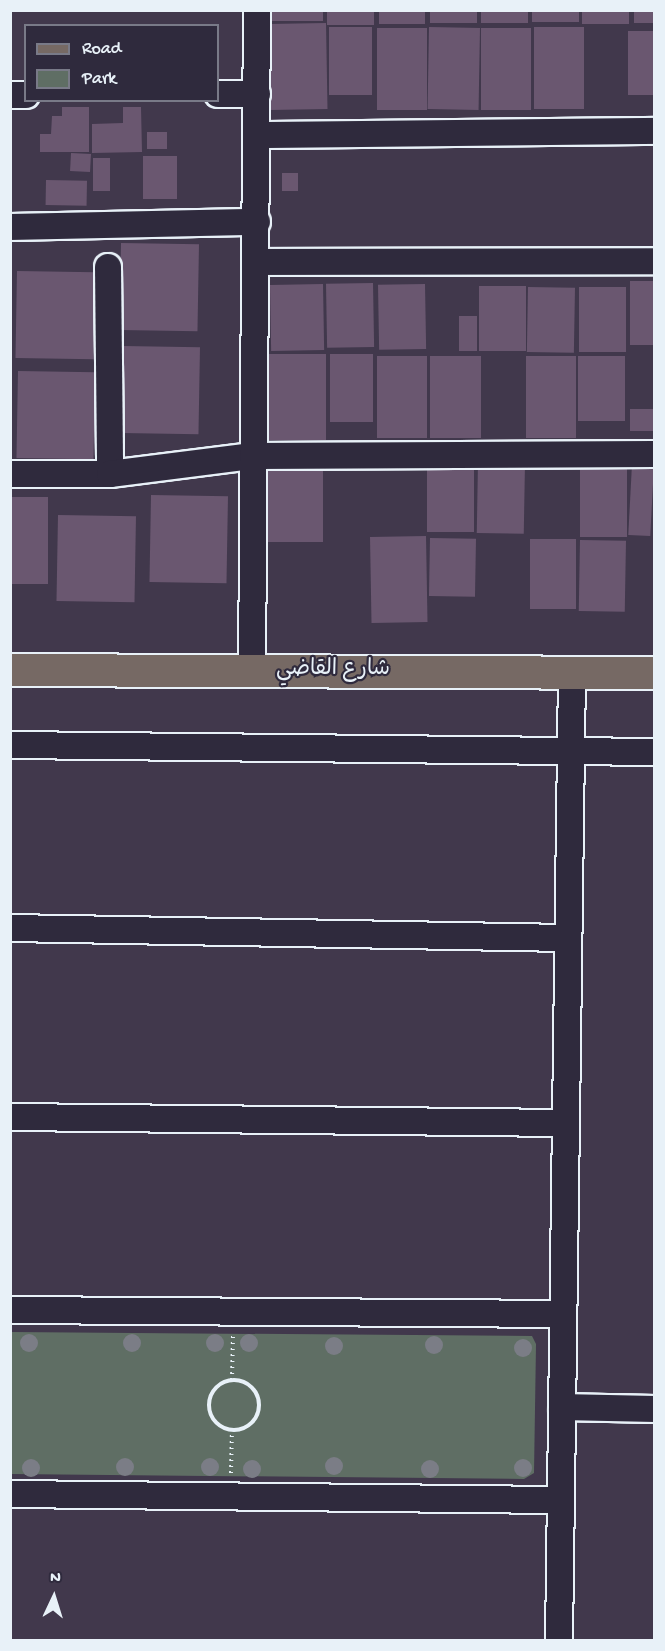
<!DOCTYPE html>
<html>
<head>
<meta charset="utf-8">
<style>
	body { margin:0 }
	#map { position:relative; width:665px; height:1651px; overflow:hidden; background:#41384c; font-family:"Gochi Hand","Playpen Sans Arabic",sans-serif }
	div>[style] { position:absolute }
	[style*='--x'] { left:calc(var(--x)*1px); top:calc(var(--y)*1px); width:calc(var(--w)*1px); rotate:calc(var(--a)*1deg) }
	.green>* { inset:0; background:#5f6e64 }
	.building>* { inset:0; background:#6a5770; transform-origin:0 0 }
	.path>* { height:4px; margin-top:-2px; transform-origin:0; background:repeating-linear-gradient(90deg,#e8f1f8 0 1.5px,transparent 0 6px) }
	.path>.ring { margin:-2px; padding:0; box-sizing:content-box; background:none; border:4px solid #e8f1f8; border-radius:50% }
	.roads { filter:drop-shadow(2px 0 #e8f1f8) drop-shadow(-2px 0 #e8f1f8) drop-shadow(0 2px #e8f1f8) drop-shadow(0 -2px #e8f1f8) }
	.minor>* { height:26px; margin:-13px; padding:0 13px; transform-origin:13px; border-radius:13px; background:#2f2a3d }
	.major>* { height:32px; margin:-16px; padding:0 16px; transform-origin:16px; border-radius:16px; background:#766964 }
	.trees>* { width:18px; height:18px; margin:-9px; border-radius:50%; background:#7b7d86 }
	span { translate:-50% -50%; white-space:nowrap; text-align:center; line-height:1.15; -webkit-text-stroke:4.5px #2f2a3d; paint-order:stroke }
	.street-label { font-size:22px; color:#e8f1f8 }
	.frame { position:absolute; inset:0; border:12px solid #e8f1f8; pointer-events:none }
	.legend { position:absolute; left:24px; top:24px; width:195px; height:78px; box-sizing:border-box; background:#2f2a3d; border:2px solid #797a88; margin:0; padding:8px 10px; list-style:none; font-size:18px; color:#e8f1f8 }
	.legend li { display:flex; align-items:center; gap:12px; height:30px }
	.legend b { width:30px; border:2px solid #797a88 }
	.north { position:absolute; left:24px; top:1567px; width:60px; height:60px; -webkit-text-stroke:4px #2f2a3d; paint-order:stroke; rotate:4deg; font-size:16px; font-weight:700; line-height:24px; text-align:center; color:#e8f1f8 }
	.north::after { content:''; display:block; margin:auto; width:21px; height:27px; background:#e8f1f8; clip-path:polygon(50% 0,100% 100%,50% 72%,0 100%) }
</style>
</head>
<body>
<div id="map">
	<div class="green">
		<i style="clip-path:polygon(11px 1332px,532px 1336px,536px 1344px,534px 1473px,524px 1479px,11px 1474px)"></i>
	</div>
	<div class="building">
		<i style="left:270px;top:10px;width:53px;height:11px"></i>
		<i style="left:327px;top:10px;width:47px;height:15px"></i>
		<i style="left:379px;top:10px;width:46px;height:14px"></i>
		<i style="left:430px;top:10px;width:47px;height:13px"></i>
		<i style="left:481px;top:10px;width:47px;height:13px"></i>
		<i style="left:532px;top:10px;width:47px;height:12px"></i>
		<i style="left:582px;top:10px;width:47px;height:14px"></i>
		<i style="left:634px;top:10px;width:20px;height:13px"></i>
		<i style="left:326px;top:23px;width:86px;height:57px;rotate:89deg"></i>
		<i style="left:329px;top:27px;width:43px;height:68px"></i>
		<i style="left:429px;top:27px;width:51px;height:82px;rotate:1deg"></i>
		<i style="left:534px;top:27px;width:50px;height:82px"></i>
		<i style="left:377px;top:28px;width:50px;height:82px"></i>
		<i style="left:481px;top:28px;width:50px;height:82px"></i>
		<i style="left:628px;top:31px;width:26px;height:64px"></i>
		<i style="clip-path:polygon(62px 107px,89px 107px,89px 152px,40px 152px,40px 134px,51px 134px,52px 116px,62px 116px)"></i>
		<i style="clip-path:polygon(123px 107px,141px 107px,142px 152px,92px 153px,92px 124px,123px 123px)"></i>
		<i style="left:147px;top:132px;width:20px;height:17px"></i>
		<i style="left:71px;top:153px;width:20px;height:18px;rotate:3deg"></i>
		<i style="left:143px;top:156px;width:34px;height:43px"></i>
		<i style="left:93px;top:158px;width:17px;height:33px"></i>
		<i style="left:282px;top:173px;width:16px;height:18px"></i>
		<i style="left:46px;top:180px;width:41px;height:25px;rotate:1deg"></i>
		<i style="left:121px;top:243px;width:78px;height:87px;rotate:1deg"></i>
		<i style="left:17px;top:271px;width:78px;height:87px;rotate:1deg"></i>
		<i style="left:630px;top:281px;width:24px;height:64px"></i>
		<i style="left:373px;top:283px;width:64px;height:47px;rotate:89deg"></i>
		<i style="left:323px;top:284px;width:66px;height:53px;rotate:89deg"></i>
		<i style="left:425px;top:284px;width:65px;height:47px;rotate:89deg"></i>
		<i style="left:479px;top:286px;width:47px;height:65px"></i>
		<i style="left:528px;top:287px;width:47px;height:65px;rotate:1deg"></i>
		<i style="left:579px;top:287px;width:47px;height:65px"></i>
		<i style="left:477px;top:316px;width:35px;height:18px;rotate:90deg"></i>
		<i style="left:123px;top:346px;width:77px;height:87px;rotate:1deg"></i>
		<i style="left:326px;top:354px;width:86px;height:57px;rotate:90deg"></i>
		<i style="left:330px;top:354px;width:43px;height:68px"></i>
		<i style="left:377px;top:356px;width:50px;height:82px"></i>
		<i style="left:430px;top:356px;width:51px;height:82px"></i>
		<i style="left:526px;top:356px;width:50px;height:82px"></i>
		<i style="left:578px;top:356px;width:47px;height:65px"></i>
		<i style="left:18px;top:371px;width:77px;height:87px;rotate:1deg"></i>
		<i style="left:654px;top:409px;width:22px;height:24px;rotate:90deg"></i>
		<i style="left:266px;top:456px;width:57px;height:86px"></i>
		<i style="left:427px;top:462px;width:47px;height:70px"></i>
		<i style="left:478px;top:462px;width:47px;height:71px;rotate:1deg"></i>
		<i style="left:632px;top:464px;width:22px;height:71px;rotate:3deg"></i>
		<i style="left:580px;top:466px;width:47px;height:71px"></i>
		<i style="left:151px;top:495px;width:77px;height:87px;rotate:1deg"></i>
		<i style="left:10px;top:497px;width:38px;height:87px"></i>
		<i style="left:58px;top:515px;width:78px;height:86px;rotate:1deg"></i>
		<i style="left:426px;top:536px;width:86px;height:56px;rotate:89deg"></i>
		<i style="left:430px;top:538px;width:46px;height:58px;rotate:1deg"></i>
		<i style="left:530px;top:539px;width:46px;height:70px"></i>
		<i style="left:580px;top:540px;width:46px;height:71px;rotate:1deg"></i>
	</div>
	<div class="path">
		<i style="--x:232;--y:1380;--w:44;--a:-88.7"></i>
		<i class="ring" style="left:209px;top:1380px;width:46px;height:46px"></i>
		<i style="--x:231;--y:1473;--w:44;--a:-88.7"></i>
	</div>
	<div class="roads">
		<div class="minor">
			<i style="--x:218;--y:94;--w:39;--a:0"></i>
			<i style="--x:10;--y:95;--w:16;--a:0"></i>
			<i style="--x:257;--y:135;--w:397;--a:-0.6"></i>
			<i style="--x:10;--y:227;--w:247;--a:-1.2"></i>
			<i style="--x:257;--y:262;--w:397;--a:-0.1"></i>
			<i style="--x:108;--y:267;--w:207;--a:89.4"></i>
			<i style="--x:10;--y:474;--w:100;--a:0"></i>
			<i style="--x:110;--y:474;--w:144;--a:-7.2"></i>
			<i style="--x:253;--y:456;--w:401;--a:-0.3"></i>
			<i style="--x:252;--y:671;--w:661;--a:-89.57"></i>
			<i style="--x:10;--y:745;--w:644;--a:0.62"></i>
			<i style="--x:10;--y:928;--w:558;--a:1.03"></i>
			<i style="--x:10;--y:1117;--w:556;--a:0.62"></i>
			<i style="--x:10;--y:1310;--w:553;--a:0.41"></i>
			<i style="--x:562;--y:1407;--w:92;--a:1.2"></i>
			<i style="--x:10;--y:1494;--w:550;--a:0.63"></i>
			<i style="--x:559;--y:1640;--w:967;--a:-89.23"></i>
		</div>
		<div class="major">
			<i style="--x:10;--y:670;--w:644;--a:0.27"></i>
		</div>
	</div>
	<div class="trees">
		<i style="left:29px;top:1343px"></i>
		<i style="left:132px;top:1343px"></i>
		<i style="left:215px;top:1343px"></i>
		<i style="left:249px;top:1343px"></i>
		<i style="left:434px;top:1345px"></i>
		<i style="left:334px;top:1346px"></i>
		<i style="left:523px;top:1348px"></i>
		<i style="left:334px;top:1466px"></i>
		<i style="left:125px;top:1467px"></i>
		<i style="left:210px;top:1467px"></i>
		<i style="left:31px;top:1468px"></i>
		<i style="left:523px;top:1468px"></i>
		<i style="left:252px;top:1469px"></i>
		<i style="left:430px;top:1469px"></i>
	</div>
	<div class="street-label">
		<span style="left:333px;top:671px">شارع القاضي</span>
	</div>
	<div class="frame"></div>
	<ul class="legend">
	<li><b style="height:8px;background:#766964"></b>Road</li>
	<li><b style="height:16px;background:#5f6e64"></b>Park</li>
	</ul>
	<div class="north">N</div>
</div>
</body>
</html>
